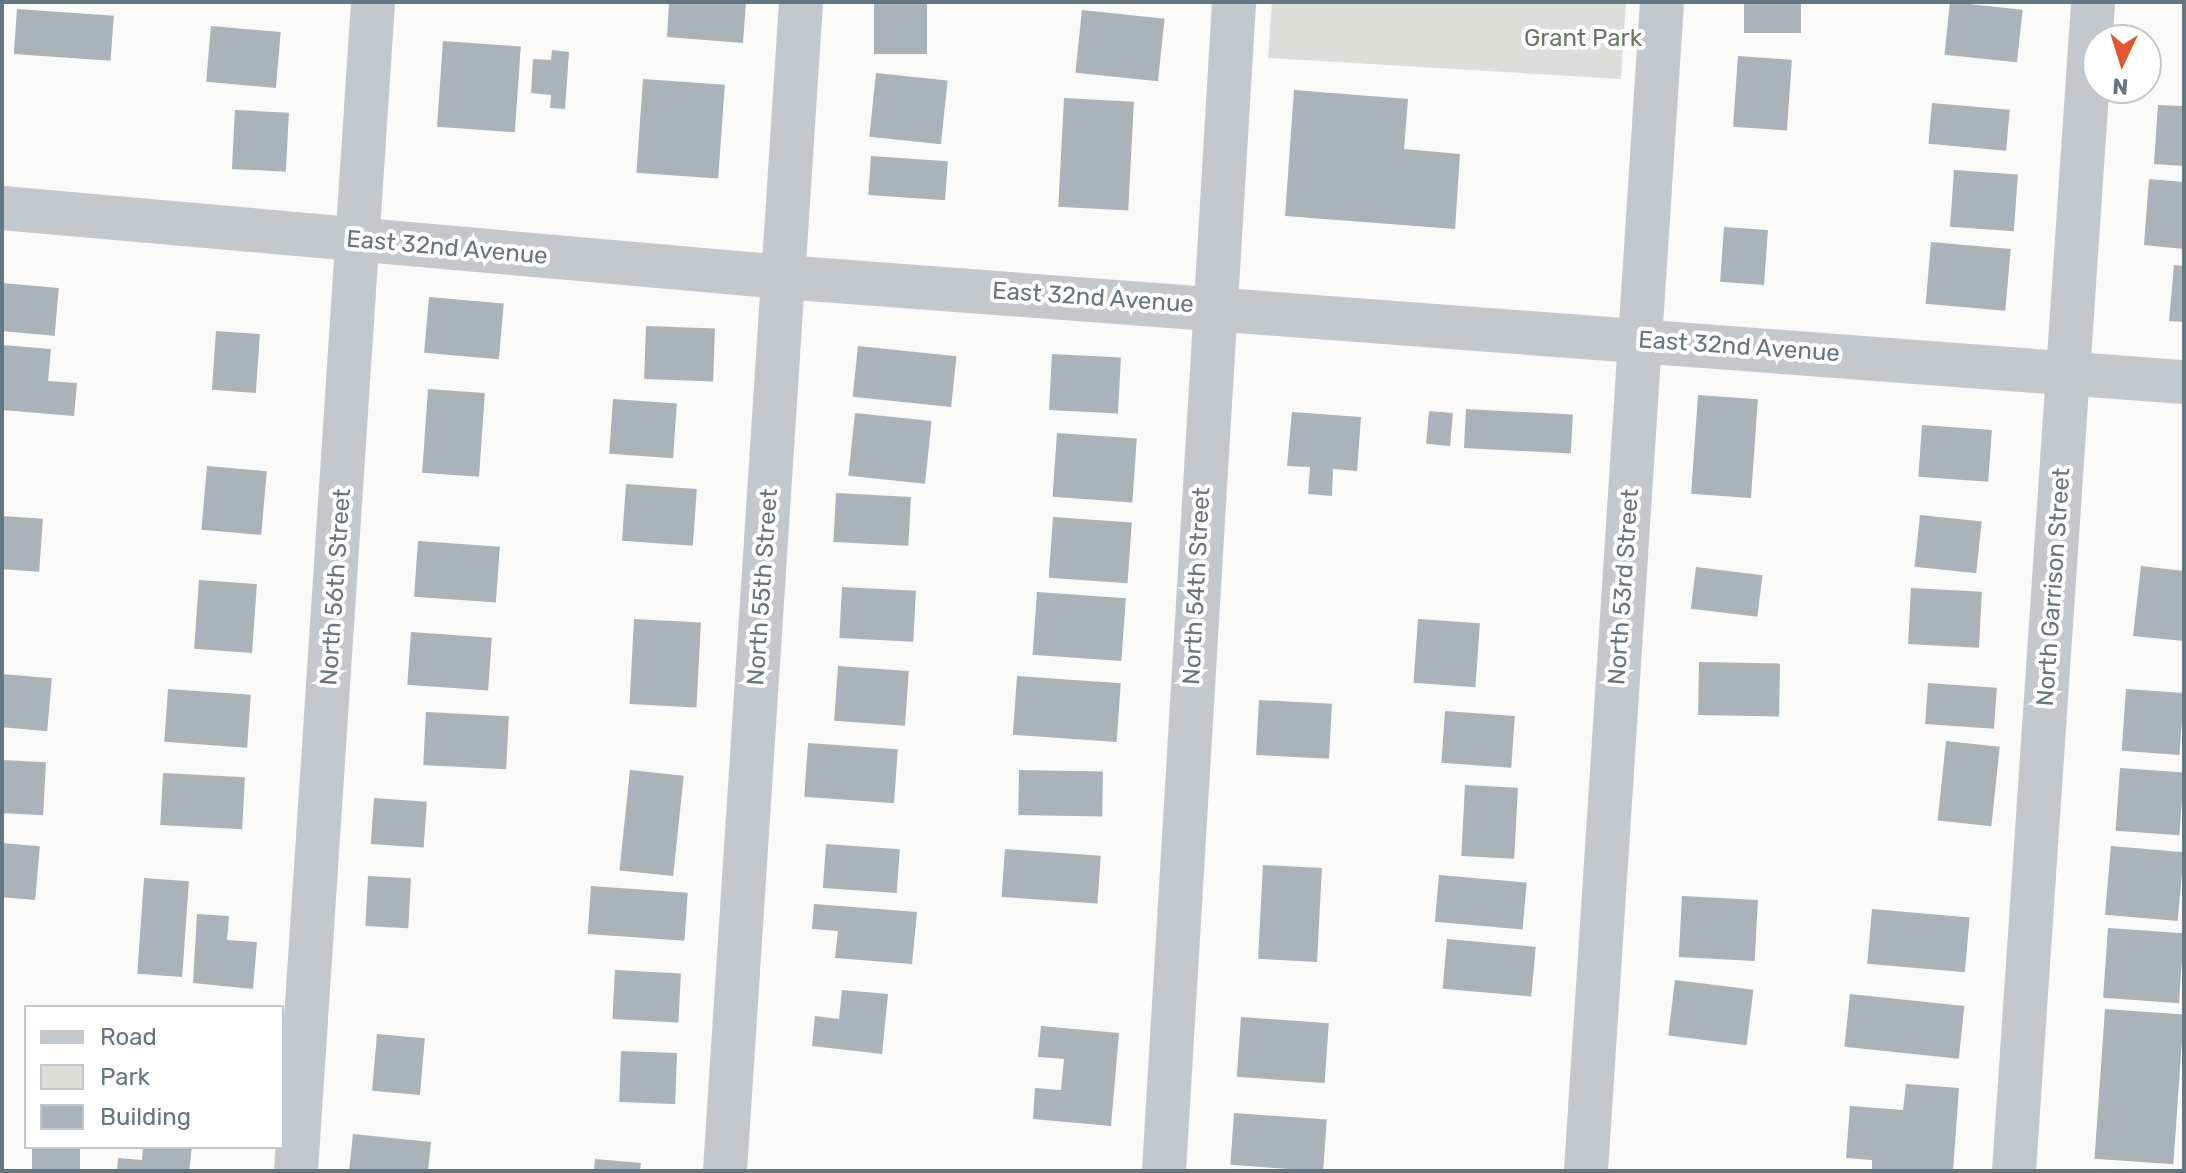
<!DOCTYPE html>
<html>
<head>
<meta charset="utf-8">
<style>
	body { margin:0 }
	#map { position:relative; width:2186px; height:1173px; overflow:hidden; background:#fafaf8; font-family:Rubik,sans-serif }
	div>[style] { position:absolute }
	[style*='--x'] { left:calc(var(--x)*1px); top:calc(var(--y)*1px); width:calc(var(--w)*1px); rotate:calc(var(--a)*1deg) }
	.green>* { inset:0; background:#dadfd7 }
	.building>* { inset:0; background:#aab3b9; transform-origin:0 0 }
	.minor>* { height:44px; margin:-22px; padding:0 22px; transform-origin:22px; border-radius:22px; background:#c3c8cc }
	span { translate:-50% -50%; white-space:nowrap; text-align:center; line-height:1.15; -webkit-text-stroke:8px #fff; paint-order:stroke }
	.park-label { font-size:24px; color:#687a64 }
	.street-label { font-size:24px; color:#657683 }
	.frame { position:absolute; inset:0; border:4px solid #657683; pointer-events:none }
	.legend { position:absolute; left:24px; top:1005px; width:260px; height:144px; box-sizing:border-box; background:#fff; border:2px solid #c1c8cd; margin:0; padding:10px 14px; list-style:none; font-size:24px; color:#657683 }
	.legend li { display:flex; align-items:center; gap:16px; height:40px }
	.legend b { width:40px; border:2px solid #c1c8cd }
	.north { position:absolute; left:2082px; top:24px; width:80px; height:80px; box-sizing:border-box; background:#fff; border:2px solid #c1c8cd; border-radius:50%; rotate:184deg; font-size:22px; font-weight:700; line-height:32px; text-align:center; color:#657683 }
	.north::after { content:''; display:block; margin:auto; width:28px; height:36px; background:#e4572e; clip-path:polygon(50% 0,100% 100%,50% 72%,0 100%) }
</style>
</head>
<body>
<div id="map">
	<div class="green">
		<i style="clip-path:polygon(1272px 2px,1626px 2px,1621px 79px,1268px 58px)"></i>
	</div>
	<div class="building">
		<i style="clip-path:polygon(669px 2px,746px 2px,743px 43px,667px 37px)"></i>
		<i style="left:874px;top:2px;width:53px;height:52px"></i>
		<i style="left:1744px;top:2px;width:57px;height:31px"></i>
		<i style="left:1950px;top:2px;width:73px;height:53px;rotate:6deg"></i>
		<i style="left:17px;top:9px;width:97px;height:45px;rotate:4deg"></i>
		<i style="left:1082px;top:10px;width:83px;height:63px;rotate:6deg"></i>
		<i style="left:211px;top:26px;width:70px;height:56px;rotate:5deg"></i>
		<i style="left:443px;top:41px;width:78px;height:86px;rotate:4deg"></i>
		<i style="clip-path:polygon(552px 50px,569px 52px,565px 109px,550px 108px,551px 95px,531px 93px,533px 59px,551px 60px)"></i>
		<i style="left:1738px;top:56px;width:54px;height:71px;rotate:4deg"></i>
		<i style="left:876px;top:73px;width:72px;height:64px;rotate:6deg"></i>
		<i style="left:643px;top:79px;width:82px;height:94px;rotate:4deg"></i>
		<i style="clip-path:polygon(1294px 90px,1408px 99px,1404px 149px,1460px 154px,1455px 229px,1285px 216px)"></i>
		<i style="left:1064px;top:98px;width:70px;height:109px;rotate:3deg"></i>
		<i style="left:1932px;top:103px;width:78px;height:41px;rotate:5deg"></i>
		<i style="clip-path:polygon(2158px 105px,2184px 106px,2184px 166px,2154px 164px)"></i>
		<i style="left:235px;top:110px;width:54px;height:59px;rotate:3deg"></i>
		<i style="left:871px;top:156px;width:77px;height:39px;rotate:4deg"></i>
		<i style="left:1954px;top:170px;width:64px;height:57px;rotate:4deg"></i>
		<i style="clip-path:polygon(2149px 179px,2184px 182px,2184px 249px,2144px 245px)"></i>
		<i style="left:1724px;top:227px;width:44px;height:55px;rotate:4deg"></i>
		<i style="left:1931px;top:242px;width:80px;height:62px;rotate:5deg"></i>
		<i style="clip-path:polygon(2174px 265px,2184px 266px,2184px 322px,2169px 321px)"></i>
		<i style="left:2px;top:283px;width:57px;height:48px;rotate:5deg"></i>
		<i style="left:429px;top:297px;width:75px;height:56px;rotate:5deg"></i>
		<i style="left:646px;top:326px;width:69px;height:53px;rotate:2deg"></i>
		<i style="left:216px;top:331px;width:44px;height:59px;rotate:4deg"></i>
		<i style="clip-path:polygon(2px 345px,51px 349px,48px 381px,77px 383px,74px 416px,2px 410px)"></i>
		<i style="left:858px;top:346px;width:99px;height:51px;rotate:6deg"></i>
		<i style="left:1052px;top:354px;width:69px;height:56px;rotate:3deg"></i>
		<i style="left:428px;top:389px;width:57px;height:84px;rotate:4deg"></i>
		<i style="left:1698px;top:395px;width:60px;height:99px;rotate:4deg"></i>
		<i style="left:613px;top:399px;width:64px;height:55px;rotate:4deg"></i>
		<i style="left:1466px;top:409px;width:107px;height:39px;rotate:3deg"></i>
		<i style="left:1429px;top:411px;width:24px;height:33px;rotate:5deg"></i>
		<i style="clip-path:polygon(1292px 412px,1361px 417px,1357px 471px,1333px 469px,1332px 496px,1308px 494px,1310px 467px,1287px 466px)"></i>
		<i style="left:855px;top:413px;width:77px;height:63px;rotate:6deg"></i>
		<i style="left:1922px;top:425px;width:70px;height:52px;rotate:4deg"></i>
		<i style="left:1057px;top:433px;width:80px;height:64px;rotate:4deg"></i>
		<i style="left:207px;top:466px;width:60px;height:64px;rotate:5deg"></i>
		<i style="left:626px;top:484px;width:71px;height:57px;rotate:4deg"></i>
		<i style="left:836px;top:493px;width:75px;height:49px;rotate:3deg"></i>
		<i style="left:1920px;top:515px;width:62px;height:52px;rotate:6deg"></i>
		<i style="left:2px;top:516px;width:41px;height:53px;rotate:4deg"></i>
		<i style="left:1053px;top:517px;width:79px;height:61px;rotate:4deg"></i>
		<i style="left:418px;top:541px;width:82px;height:56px;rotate:4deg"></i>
		<i style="clip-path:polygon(2141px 566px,2184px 571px,2184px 641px,2133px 636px)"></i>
		<i style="left:1696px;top:567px;width:67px;height:42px;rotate:7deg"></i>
		<i style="left:199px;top:580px;width:58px;height:69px;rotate:4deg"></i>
		<i style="left:842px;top:587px;width:74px;height:51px;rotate:3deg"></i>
		<i style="left:1911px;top:588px;width:71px;height:56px;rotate:3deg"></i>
		<i style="left:1037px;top:592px;width:89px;height:63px;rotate:4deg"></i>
		<i style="left:634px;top:619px;width:67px;height:85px;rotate:3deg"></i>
		<i style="left:1418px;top:619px;width:62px;height:64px;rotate:4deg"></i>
		<i style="left:411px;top:632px;width:81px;height:53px;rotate:4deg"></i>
		<i style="left:1699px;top:662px;width:81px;height:53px;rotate:1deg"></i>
		<i style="left:838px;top:666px;width:71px;height:55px;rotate:4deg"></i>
		<i style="left:2px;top:674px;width:50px;height:53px;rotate:5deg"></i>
		<i style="left:1017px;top:676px;width:104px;height:59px;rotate:4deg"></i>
		<i style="left:1928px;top:683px;width:69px;height:41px;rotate:4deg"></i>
		<i style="left:168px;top:689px;width:83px;height:53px;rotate:4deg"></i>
		<i style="left:2126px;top:689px;width:58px;height:62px;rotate:4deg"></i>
		<i style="left:1259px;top:700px;width:73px;height:55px;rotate:3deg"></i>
		<i style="left:1445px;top:711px;width:70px;height:52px;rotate:4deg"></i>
		<i style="left:426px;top:712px;width:83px;height:53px;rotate:3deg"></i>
		<i style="left:1946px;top:741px;width:54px;height:80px;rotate:6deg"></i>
		<i style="left:808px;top:743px;width:90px;height:54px;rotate:4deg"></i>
		<i style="left:2px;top:760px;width:44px;height:53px;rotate:3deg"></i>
		<i style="left:2120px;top:768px;width:64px;height:63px;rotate:4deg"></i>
		<i style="left:630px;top:770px;width:54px;height:101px;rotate:6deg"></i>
		<i style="left:1019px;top:770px;width:84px;height:45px;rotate:1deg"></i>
		<i style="left:163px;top:773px;width:82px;height:52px;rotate:3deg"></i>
		<i style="left:1465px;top:785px;width:53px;height:71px;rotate:3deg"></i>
		<i style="left:374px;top:798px;width:53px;height:46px;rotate:4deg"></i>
		<i style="left:2px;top:843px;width:38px;height:54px;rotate:5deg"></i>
		<i style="left:826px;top:844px;width:74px;height:44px;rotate:4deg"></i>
		<i style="left:2111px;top:846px;width:73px;height:69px;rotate:5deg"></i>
		<i style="left:1005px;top:849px;width:96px;height:48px;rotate:4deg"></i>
		<i style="left:1263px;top:865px;width:59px;height:94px;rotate:3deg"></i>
		<i style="left:1439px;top:875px;width:88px;height:47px;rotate:5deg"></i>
		<i style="left:368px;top:876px;width:43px;height:50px;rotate:3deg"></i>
		<i style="left:144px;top:878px;width:45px;height:96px;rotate:4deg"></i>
		<i style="left:591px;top:886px;width:97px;height:48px;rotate:4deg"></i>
		<i style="left:1682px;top:896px;width:76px;height:61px;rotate:3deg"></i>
		<i style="clip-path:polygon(814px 904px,917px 912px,912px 964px,835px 958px,838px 931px,812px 929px)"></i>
		<i style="left:1872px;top:909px;width:98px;height:55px;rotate:5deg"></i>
		<i style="clip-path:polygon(197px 914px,229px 916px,227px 940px,257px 942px,253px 989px,193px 983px)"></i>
		<i style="left:2108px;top:928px;width:76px;height:70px;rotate:4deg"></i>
		<i style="left:1447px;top:939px;width:89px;height:50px;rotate:5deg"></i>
		<i style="left:615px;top:970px;width:66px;height:49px;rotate:3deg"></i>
		<i style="left:1675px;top:980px;width:79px;height:56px;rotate:7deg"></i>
		<i style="clip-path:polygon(842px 990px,888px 994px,882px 1054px,812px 1046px,815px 1016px,839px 1019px)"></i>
		<i style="left:1850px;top:994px;width:115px;height:53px;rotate:6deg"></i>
		<i style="left:2105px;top:1009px;width:79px;height:150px;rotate:4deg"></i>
		<i style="left:1241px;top:1017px;width:88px;height:60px;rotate:4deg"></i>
		<i style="clip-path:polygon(1041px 1026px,1119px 1033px,1111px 1126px,1033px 1119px,1035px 1088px,1061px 1090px,1064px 1059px,1038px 1057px)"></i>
		<i style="left:377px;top:1034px;width:48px;height:57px;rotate:5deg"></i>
		<i style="left:621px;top:1051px;width:56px;height:51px;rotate:2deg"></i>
		<i style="clip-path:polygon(1906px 1084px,1959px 1088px,1953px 1171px,1872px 1171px,1872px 1160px,1846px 1158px,1850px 1106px,1903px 1110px)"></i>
		<i style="left:1234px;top:1113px;width:93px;height:52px;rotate:4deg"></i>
		<i style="clip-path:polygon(353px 1134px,431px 1142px,428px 1171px,349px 1171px)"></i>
		<i style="left:32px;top:1147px;width:48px;height:24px"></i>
		<i style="clip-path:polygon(143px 1147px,192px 1147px,189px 1171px,117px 1171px,118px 1158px,142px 1160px)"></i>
		<i style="clip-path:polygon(595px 1159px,641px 1163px,640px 1171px,594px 1171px)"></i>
	</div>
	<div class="minor">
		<i style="--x:2;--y:208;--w:784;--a:5.05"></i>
		<i style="--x:783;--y:277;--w:1405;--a:4.29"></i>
		<i style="--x:296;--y:1171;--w:1172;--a:-86.23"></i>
		<i style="--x:725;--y:1171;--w:1171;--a:-86.28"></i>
		<i style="--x:1164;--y:1171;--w:1171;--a:-86.57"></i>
		<i style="--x:1586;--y:1171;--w:1171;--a:-86.28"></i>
		<i style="--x:2014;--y:1171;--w:1172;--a:-86.13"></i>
	</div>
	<div class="park-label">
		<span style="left:1583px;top:39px">Grant Park</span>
	</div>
	<div class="street-label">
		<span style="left:447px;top:248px;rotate:5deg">East 32nd Avenue</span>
		<span style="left:1093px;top:298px;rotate:4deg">East 32nd Avenue</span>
		<span style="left:1739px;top:347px;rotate:4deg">East 32nd Avenue</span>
		<span style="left:1197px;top:586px;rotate:-87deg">North 54th Street</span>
		<span style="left:336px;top:587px;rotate:-86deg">North 56th Street</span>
		<span style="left:763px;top:587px;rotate:-86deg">North 55th Street</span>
		<span style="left:1624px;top:587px;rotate:-86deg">North 53rd Street</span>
		<span style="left:2054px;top:587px;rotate:-86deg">North Garrison Street</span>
	</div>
	<div class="frame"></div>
	<ul class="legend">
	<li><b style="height:10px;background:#c3c8cc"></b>Road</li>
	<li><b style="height:22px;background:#dadfd7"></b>Park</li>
	<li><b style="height:22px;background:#aab3b9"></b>Building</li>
	</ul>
	<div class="north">N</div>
</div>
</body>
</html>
